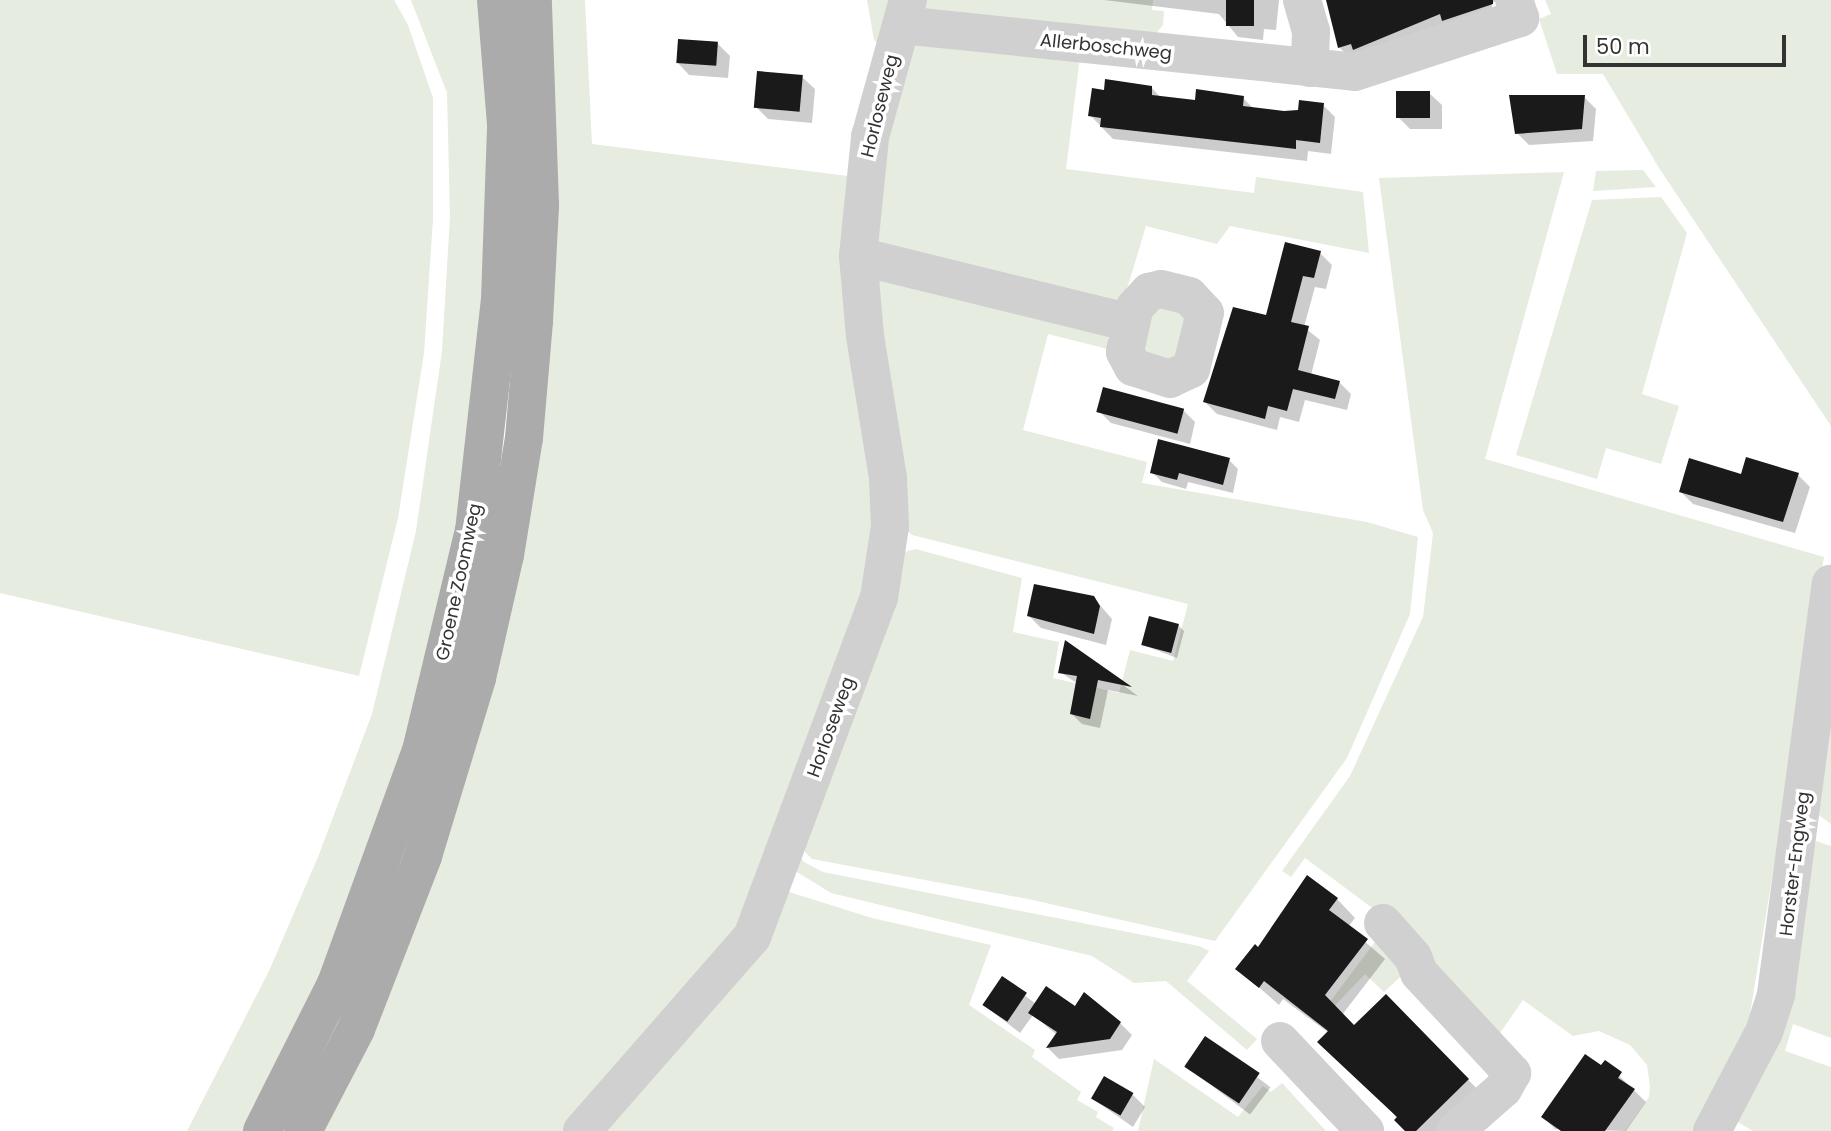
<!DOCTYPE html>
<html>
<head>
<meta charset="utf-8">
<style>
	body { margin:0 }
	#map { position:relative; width:1831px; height:1131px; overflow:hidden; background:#fff; font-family:Poppins,sans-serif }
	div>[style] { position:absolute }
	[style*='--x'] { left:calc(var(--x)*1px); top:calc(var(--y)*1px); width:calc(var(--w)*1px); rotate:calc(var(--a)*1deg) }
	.green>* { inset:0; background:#e6ecdf }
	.shadow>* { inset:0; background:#0003; transform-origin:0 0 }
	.building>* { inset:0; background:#1a1a1a; transform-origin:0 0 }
	.minor>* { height:38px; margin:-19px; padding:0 19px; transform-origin:19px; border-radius:19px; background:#d0d0d0 }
	.major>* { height:38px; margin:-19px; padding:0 19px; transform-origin:19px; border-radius:19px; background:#ababab }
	span { translate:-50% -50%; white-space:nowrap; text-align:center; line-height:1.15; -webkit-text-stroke:7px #fff; paint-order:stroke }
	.street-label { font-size:18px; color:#333 }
	.scale { position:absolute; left:1583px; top:35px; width:203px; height:32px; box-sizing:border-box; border:4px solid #333; border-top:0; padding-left:9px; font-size:21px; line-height:24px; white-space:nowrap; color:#333; -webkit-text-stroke:5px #fff; paint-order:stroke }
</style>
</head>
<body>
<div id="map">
	<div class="green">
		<i style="clip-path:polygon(0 0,394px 0,408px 25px,433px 98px,433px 219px,424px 353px,398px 518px,359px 676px,0 593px)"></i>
		<i style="clip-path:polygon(411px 0,483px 0,494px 123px,490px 301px,464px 528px,409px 750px,325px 980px,251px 1131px,187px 1131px,269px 971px,318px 857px,372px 714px,416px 531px,442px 351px,450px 217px,447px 93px)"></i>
		<i style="clip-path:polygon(542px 0,585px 0,592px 144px,856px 177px,879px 481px,871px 592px,751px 919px,570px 1131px,313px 1131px,499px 631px)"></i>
		<i style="clip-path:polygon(867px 0,900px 0,879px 44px,874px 40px)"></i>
		<i style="clip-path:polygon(919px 0,1153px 0,1152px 10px,1164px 11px,1163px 25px,1153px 37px,927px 13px)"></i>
		<i style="clip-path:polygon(1545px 0,1831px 0,1831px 426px,1659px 168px,1603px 74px,1557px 74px,1539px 19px,1551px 14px)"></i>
		<i style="clip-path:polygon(903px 43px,1080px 57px,1066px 169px,1254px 193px,1256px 177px,1363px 192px,1369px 253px,1230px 226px,1217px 244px,1146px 226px,1124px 299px,1117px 306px,874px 246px,871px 182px)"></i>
		<i style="clip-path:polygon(1643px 170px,1656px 187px,1593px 191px,1596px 171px)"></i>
		<i style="clip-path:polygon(1564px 172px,1485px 459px,1824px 557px,1750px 1014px,1728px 1077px,1699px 1131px,1625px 1131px,1649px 1097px,1650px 1087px,1647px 1065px,1630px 1045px,1599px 1031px,1573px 1036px,1523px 1000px,1500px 1033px,1422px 958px,1429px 950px,1305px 858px,1291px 877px,1282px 871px,1350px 776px,1423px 617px,1433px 533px,1423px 510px,1379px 178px)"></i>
		<i style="clip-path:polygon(1661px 197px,1687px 233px,1642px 394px,1679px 406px,1661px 464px,1606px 448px,1597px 479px,1516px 455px,1592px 200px)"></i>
		<i style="clip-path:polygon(871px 275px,1105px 329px,1112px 350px,1048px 334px,1023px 430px,1147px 462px,1142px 483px,1367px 522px,1418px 537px,1410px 614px,1347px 758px,1215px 941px,1028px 899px,812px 859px,805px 852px,801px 839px,904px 552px,916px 549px,1022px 578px,1013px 632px,1059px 642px,1053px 678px,1119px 693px,1130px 650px,1173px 661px,1188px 604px,912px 535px,903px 528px)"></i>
		<i style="clip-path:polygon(1148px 305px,1189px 307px,1175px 367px,1135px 346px)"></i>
		<i style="clip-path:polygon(1831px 646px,1831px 824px,1816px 813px)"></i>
		<i style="clip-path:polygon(1816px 841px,1831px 846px,1831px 1038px,1793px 1024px,1785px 1051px,1831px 1067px,1831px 1131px,1753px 1131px,1734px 1120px)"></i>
		<i style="clip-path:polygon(795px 851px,804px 862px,823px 872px,1199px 946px,1209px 951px,1187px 981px,1257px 1039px,1247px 1050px,1166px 981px,1134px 983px,1092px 956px,831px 893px,789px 867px)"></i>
		<i style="clip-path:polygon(786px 891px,872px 918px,991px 945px,969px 1005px,1035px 1050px,1032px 1057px,1081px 1092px,1077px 1100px,1098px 1112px,1096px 1117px,1114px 1128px,1112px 1131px,592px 1131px)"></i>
		<i style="clip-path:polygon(1381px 934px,1409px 969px,1384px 992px,1365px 974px,1324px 1017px,1320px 1015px)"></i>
		<i style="clip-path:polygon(1154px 1059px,1238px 1117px,1263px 1086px,1271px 1092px,1282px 1083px,1326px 1131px,1138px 1131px)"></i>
	</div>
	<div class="shadow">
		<i style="clip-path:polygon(1104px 0,1279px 0,1276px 30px,1264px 29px,1263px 40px,1238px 37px,1219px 14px)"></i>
		<i style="clip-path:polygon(1327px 0,1501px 0,1491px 3px,1496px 18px,1351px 59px,1339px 47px)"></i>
		<i style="clip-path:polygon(718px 44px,730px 56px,728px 78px,689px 75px,677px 62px)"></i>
		<i style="clip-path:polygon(802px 77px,815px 89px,812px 123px,768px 119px,756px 107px)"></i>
		<i style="clip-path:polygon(1152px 88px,1161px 98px,1196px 102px,1243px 98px,1254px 109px,1284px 113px,1323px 105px,1335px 117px,1331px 154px,1308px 151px,1307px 161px,1113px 139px,1090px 115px,1106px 92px)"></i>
		<i style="clip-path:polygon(1429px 93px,1442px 105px,1442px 129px,1410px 129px,1398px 117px)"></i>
		<i style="clip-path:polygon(1584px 97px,1596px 109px,1593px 141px,1529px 145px,1517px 133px)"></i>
		<i style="clip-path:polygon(1320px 253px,1332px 265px,1326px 289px,1315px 287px,1304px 327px,1320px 340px,1311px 375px,1339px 382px,1351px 394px,1347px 410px,1305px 400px,1299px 422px,1280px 417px,1277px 430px,1217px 414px,1205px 402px)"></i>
		<i style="clip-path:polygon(1183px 410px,1195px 422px,1190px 444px,1111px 423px,1099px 411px)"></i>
		<i style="clip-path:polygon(1229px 460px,1238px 469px,1233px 493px,1188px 482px,1186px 489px,1162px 482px,1152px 472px)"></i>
		<i style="clip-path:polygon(1798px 475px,1810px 487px,1795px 533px,1693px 504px,1681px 492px,1742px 476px)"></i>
		<i style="clip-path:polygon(1093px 597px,1112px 619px,1106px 645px,1041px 628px,1029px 616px)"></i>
		<i style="clip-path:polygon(1178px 625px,1184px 631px,1177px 658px,1143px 645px)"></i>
		<i style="clip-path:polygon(1066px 643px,1138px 696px,1108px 690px,1100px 728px,1082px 724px,1072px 714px,1078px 684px,1060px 672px)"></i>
		<i style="clip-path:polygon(1337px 899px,1355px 918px,1348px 927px,1385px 959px,1342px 1015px,1354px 1027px,1386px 996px,1486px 1098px,1453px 1131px,1407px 1131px,1329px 1033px,1283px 999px,1279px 1005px,1238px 969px,1258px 949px)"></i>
		<i style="clip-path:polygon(1002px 978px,1036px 1004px,1075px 1008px,1120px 1023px,1132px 1035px,1122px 1050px,1059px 1059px,1048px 1048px,1057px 1035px,1033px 1015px,1020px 1033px,983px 1004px)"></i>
		<i style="left:1205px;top:1038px;width:82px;height:34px;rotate:37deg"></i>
		<i style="clip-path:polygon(1605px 1062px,1646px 1102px,1626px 1131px,1555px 1129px,1543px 1117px)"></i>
		<i style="clip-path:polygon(1133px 1095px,1145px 1107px,1133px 1127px,1093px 1099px)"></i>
	</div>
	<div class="building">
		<i style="left:1226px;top:0;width:28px;height:26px"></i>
		<i style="clip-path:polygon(1326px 0,1493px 0,1493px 4px,1442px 21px,1440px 14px,1353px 50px,1351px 44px,1338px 48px)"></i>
		<i style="left:678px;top:39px;width:40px;height:24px;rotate:4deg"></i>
		<i style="left:757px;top:71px;width:46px;height:37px;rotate:5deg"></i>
		<i style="clip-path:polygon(1105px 79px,1152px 86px,1152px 95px,1195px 100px,1196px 89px,1244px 96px,1243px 106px,1284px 111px,1298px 110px,1299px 100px,1324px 103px,1320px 143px,1296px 140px,1296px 149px,1100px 127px,1101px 118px,1088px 116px,1092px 88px,1104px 90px)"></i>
		<i style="left:1396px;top:91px;width:34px;height:27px"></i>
		<i style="clip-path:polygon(1509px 95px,1585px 95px,1582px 129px,1515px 134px)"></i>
		<i style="clip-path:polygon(1285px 242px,1321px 251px,1314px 278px,1303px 276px,1291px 322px,1309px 326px,1298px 370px,1340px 381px,1335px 399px,1293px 389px,1287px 411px,1268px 406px,1265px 419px,1203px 402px,1233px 307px,1266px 315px)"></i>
		<i style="left:1103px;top:387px;width:84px;height:26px;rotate:15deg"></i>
		<i style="clip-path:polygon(1158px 439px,1230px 458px,1223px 485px,1179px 473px,1177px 480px,1150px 473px)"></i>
		<i style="clip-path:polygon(1746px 457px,1799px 473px,1783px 522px,1679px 492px,1689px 458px,1741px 474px)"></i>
		<i style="clip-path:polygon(1034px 584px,1094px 596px,1100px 606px,1094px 634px,1027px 616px)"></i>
		<i style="left:1149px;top:616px;width:31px;height:30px;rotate:15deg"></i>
		<i style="clip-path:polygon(1065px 640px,1132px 687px,1098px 680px,1090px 719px,1070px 714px,1077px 676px,1058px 673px)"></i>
		<i style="clip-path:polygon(1307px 875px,1338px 898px,1329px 910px,1368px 939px,1325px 995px,1354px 1025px,1386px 994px,1469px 1079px,1416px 1131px,1405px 1131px,1394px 1120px,1397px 1117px,1317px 1042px,1328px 1031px,1264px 981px,1259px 988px,1235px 969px,1255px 944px,1258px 947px)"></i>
		<i style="left:1002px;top:976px;width:30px;height:35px;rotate:34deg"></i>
		<i style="clip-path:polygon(1046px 986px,1075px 1006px,1084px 992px,1121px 1022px,1110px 1039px,1046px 1048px,1057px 1032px,1028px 1013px)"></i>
		<i style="left:1205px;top:1036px;width:66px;height:37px;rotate:34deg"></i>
		<i style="clip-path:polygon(1585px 1054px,1601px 1065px,1605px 1060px,1622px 1072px,1618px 1078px,1635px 1089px,1605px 1131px,1561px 1131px,1541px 1117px)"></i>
		<i style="left:1104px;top:1076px;width:34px;height:26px;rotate:30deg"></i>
	</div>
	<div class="minor">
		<i style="--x:1302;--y:0;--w:32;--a:74"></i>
		<i style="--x:1311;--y:31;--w:37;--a:92"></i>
		<i style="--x:902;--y:25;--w:455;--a:5.9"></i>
		<i style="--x:1355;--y:72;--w:174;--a:-18.1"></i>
		<i style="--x:1520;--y:18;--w:19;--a:-108"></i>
		<i style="--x:858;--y:256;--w:281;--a:13.8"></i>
		<i style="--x:1131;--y:323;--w:16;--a:-76"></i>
		<i style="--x:1135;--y:307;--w:21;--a:-47"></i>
		<i style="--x:1149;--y:292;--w:12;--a:-14"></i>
		<i style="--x:1161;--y:289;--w:29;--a:14"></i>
		<i style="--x:1189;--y:296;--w:23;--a:47"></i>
		<i style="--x:1205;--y:313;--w:58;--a:104"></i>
		<i style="--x:1191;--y:369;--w:23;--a:155"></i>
		<i style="--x:1170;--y:379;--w:39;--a:-162"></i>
		<i style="--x:1133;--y:367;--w:17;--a:-118"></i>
		<i style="--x:1125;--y:352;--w:30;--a:-78"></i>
		<i style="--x:1383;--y:923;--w:45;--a:48.6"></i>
		<i style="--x:1413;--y:957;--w:17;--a:69"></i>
		<i style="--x:1419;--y:973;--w:137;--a:47.1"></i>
		<i style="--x:1512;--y:1073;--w:18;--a:119"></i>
		<i style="--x:1503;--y:1089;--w:64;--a:138.8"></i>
		<i style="--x:1280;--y:1041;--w:124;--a:46.6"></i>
		<i style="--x:582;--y:1131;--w:258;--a:-48.8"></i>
		<i style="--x:752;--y:937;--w:362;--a:-69.5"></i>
		<i style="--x:879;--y:598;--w:73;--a:-81.3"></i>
		<i style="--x:890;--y:526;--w:48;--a:-92.4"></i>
		<i style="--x:888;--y:478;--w:144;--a:-99.2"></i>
		<i style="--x:865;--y:336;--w:80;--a:-95"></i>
		<i style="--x:858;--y:256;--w:120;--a:-84.2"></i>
		<i style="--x:870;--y:137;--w:142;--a:-74.5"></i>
		<i style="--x:1712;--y:1131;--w:112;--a:-62.3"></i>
		<i style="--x:1764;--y:1032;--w:40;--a:-72"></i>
		<i style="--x:1776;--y:994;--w:414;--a:-82.4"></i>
	</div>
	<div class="major">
		<i style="--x:262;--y:1131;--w:165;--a:-63.3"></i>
		<i style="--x:336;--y:984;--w:248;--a:-70"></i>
		<i style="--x:421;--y:751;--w:226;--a:-76.5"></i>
		<i style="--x:474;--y:531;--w:232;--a:-83.6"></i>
		<i style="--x:500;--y:300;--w:176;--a:-88"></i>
		<i style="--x:506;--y:124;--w:124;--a:-94.6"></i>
		<i style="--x:303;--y:1131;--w:115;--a:-62.5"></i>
		<i style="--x:356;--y:1029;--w:186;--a:-68.8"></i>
		<i style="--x:423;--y:856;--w:186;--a:-73.1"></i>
		<i style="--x:477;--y:678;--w:126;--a:-77.2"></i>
		<i style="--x:505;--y:555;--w:119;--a:-80.8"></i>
		<i style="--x:524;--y:438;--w:117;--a:-85.1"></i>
		<i style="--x:534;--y:321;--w:116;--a:-87"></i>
		<i style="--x:540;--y:205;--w:205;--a:-92"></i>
	</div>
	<div class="street-label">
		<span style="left:1106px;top:47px;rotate:6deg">Allerboschweg</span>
		<span style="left:880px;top:106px;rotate:-76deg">Horloseweg</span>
		<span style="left:459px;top:582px;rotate:-78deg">Groene Zoomweg</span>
		<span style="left:831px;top:727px;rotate:-70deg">Horloseweg</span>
		<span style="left:1795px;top:864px;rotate:-83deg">Horster-Engweg</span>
	</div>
	<div class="scale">50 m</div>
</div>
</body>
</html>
